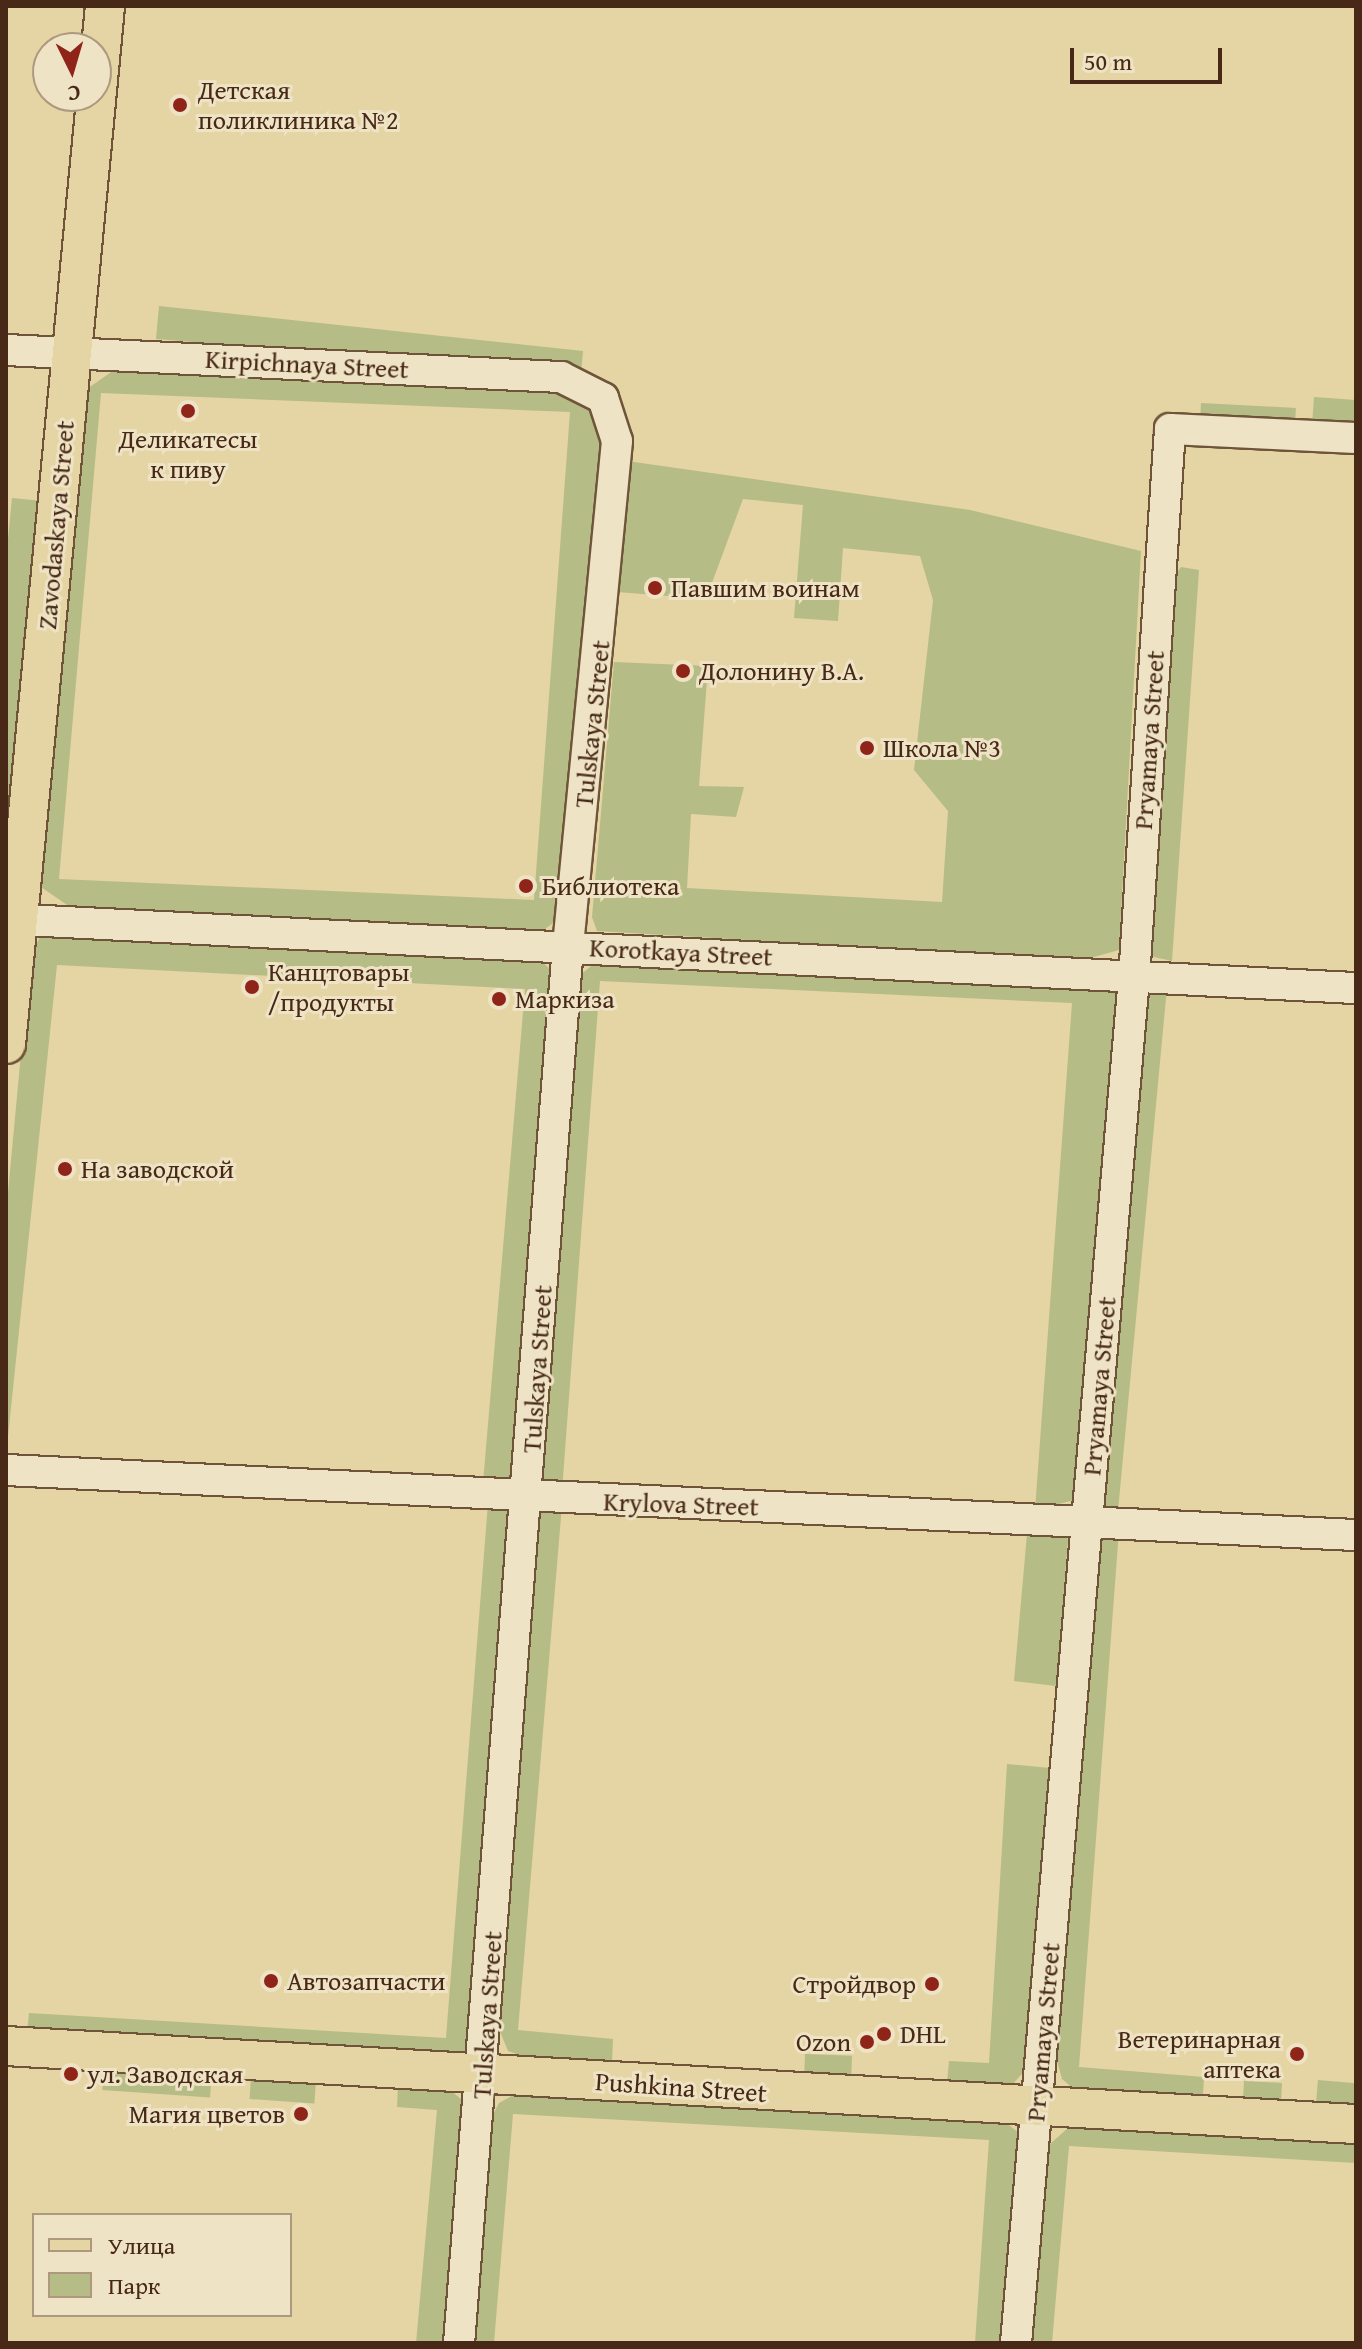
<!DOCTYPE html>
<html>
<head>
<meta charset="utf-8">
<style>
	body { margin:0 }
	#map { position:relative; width:1362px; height:2349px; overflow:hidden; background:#e5d4a4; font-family:"Gentium Book Plus",serif }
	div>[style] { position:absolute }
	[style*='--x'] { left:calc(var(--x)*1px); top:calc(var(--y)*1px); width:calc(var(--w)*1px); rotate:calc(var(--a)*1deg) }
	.green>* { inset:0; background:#b5bc85; transform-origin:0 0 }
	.roads { filter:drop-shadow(2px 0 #6f543a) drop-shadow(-2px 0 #6f543a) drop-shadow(0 2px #6f543a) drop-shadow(0 -2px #6f543a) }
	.minor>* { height:30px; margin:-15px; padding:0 15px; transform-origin:15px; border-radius:15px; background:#eee3c4 }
	.major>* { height:38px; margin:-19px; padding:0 19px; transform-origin:19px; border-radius:19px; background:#e5d4a4 }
	.dots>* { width:22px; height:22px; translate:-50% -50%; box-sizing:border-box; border:4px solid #eee3c4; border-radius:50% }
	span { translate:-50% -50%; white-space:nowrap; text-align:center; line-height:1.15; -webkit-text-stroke:6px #eee3c4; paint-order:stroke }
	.poi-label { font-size:26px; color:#482917 }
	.left { translate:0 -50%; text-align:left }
	.right { translate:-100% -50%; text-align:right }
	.street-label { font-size:26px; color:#482917 }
	.frame { position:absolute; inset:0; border:8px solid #482917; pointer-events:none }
	.legend { position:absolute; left:32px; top:2213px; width:260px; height:104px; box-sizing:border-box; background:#eee3c4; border:2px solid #ac997f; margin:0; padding:10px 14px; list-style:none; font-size:24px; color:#482917 }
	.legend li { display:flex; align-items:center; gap:16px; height:40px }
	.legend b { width:40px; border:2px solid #ac997f }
	.north { position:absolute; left:32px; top:32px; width:80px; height:80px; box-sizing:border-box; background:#eee3c4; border:2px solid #ac997f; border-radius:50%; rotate:175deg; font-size:22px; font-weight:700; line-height:32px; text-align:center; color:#482917 }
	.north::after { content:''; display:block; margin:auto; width:28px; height:36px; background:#8f2418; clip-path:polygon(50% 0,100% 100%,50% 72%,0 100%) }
	.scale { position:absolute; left:1070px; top:48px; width:152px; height:36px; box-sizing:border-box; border:4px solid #482917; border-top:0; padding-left:10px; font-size:24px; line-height:28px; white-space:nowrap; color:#482917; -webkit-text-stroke:6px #eee3c4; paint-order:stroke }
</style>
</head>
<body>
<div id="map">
	<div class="green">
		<i style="clip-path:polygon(159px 306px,583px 351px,581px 373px,156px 339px)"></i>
		<i style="clip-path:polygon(evenodd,117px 368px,557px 392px,587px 406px,606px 444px,557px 920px,537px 935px,70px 907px,41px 887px,84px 391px,117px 368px,101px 393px,570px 412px,534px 900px,59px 879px,101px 393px)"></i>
		<i style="left:1314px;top:397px;width:42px;height:27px;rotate:4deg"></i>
		<i style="left:1201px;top:403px;width:95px;height:17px;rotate:3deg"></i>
		<i style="clip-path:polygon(627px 461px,970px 510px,1141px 551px,1119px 950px,1083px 960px,597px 931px,592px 917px,614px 662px,708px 666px,699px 786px,744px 787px,736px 817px,691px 814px,687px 888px,942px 902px,948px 811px,914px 770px,933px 600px,920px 556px,843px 548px,838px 621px,794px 618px,803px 505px,743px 499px,706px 599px,617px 592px)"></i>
		<i style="clip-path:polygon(12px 498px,43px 501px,6px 858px,6px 559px)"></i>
		<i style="clip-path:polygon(1181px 567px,1199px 570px,1172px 961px,1154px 957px,1144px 942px,1170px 582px)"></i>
		<i style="clip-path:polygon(60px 932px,537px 957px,552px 971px,512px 1480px,483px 1483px,525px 989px,57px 965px,6px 1456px,6px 1214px,30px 957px,40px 937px)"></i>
		<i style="clip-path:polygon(602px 957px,1112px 988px,1119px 1000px,1078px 1499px,1035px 1510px,1072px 1003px,600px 981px,562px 1491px,543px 1481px,538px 1467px,579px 976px)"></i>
		<i style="clip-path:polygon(1167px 987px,1118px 1511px,1103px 1509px,1098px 1499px,1140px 1000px)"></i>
		<i style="clip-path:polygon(488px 1503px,513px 1511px,467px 2053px,27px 2033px,29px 2013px,446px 2038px)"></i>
		<i style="clip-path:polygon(562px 1505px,518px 2030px,613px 2039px,612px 2063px,537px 2061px,508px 2051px,499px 2029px,534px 1510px)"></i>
		<i style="clip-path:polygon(1028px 1523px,1063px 1531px,1068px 1540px,1056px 1686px,1014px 1681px)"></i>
		<i style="clip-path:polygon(1119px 1530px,1079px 2067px,1204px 2077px,1203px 2095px,1075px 2090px,1062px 2079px,1053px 2046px,1094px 1546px)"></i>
		<i style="clip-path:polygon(1007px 1764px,1050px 1768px,1029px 2066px,1010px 2087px,947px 2083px,949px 2061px,989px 2063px)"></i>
		<i style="left:805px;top:2054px;width:47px;height:21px;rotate:2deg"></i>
		<i style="left:104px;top:2066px;width:108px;height:24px;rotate:4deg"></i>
		<i style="left:251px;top:2078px;width:65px;height:21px;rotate:4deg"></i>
		<i style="left:1318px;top:2080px;width:38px;height:22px;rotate:5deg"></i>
		<i style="left:1244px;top:2081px;width:38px;height:17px;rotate:3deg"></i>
		<i style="clip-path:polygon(398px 2085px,449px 2089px,467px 2104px,447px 2343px,416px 2343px,437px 2110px,397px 2107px)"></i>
		<i style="clip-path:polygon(517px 2093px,1005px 2122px,1019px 2133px,1007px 2343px,975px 2343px,989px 2140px,513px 2114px,494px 2343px,466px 2343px,487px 2126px,499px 2103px)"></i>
		<i style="clip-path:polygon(1084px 2125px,1356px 2140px,1356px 2163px,1069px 2146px,1052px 2343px,1031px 2343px,1049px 2145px,1069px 2127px)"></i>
	</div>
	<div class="roads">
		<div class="minor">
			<i style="--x:6;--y:350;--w:556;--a:2.79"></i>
			<i style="--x:561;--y:377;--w:47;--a:26.6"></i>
			<i style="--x:603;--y:398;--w:45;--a:72"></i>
			<i style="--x:617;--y:441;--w:507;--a:95.54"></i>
			<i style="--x:568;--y:946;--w:1401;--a:94.46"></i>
			<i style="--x:6;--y:919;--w:1352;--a:2.93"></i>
			<i style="--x:6;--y:1470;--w:1352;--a:2.76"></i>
			<i style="--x:1016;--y:2343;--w:1370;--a:-85.06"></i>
			<i style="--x:1134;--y:978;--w:550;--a:-86.25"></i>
			<i style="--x:1170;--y:429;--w:186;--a:2.8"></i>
		</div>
		<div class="major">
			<i style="--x:6;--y:1044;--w:1043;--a:-84.55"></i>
			<i style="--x:6;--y:2046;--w:1352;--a:3.31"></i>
		</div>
	</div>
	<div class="dots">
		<i style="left:180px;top:105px;background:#8f2418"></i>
		<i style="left:188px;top:411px;background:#8f2418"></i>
		<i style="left:655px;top:588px;background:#8f2418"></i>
		<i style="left:683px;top:671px;background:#8f2418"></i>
		<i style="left:867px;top:748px;background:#8f2418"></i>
		<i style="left:526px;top:886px;background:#8f2418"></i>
		<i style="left:252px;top:987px;background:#8f2418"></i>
		<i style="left:499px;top:999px;background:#8f2418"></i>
		<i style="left:65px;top:1169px;background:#8f2418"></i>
		<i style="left:271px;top:1981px;background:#8f2418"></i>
		<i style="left:932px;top:1984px;background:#8f2418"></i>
		<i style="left:884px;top:2034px;background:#8f2418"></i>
		<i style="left:867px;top:2042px;background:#8f2418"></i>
		<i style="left:1297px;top:2054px;background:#8f2418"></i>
		<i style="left:71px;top:2074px;background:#8f2418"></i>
		<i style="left:301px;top:2114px;background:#8f2418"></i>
	</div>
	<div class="poi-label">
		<span class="left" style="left:198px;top:105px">Детская<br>поликлиника №2</span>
		<span style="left:188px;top:454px">Деликатесы<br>к пиву</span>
		<span class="left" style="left:671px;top:588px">Павшим воинам</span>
		<span class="left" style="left:699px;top:671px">Долонину В.А.</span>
		<span class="left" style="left:883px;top:748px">Школа №3</span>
		<span class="left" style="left:542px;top:886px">Библиотека</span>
		<span class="left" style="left:268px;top:987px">Канцтовары<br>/продукты</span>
		<span class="left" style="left:515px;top:999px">Маркиза</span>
		<span class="left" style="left:81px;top:1169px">На заводской</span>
		<span class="left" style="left:287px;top:1981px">Автозапчасти</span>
		<span class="right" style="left:916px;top:1984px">Стройдвор</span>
		<span class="left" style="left:900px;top:2034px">DHL</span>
		<span class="right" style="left:1281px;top:2054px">Ветеринарная<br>аптека</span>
		<span class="right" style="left:851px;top:2042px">Ozon</span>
		<span class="left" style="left:87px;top:2074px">ул. Заводская</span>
		<span class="right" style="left:285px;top:2114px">Магия цветов</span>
	</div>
	<div class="street-label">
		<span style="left:307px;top:364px;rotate:3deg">Kirpichnaya Street</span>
		<span style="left:56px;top:525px;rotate:-85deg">Zavodaskaya Street</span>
		<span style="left:592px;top:724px;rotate:-84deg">Tulskaya Street</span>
		<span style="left:1149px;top:740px;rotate:-86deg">Pryamaya Street</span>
		<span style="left:681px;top:952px;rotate:3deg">Korotkaya Street</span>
		<span style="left:537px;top:1369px;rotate:-86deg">Tulskaya Street</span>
		<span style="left:1099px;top:1386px;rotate:-85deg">Pryamaya Street</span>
		<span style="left:681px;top:1504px;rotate:2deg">Krylova Street</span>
		<span style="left:487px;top:2015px;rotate:-86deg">Tulskaya Street</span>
		<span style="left:1043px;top:2032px;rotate:-85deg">Pryamaya Street</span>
		<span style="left:681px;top:2087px;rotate:4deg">Pushkina Street</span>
	</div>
	<div class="frame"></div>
	<ul class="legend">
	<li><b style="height:10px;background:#e5d4a4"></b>Улица</li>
	<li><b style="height:22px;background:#b5bc85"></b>Парк</li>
	</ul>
	<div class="north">С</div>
	<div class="scale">50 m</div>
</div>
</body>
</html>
